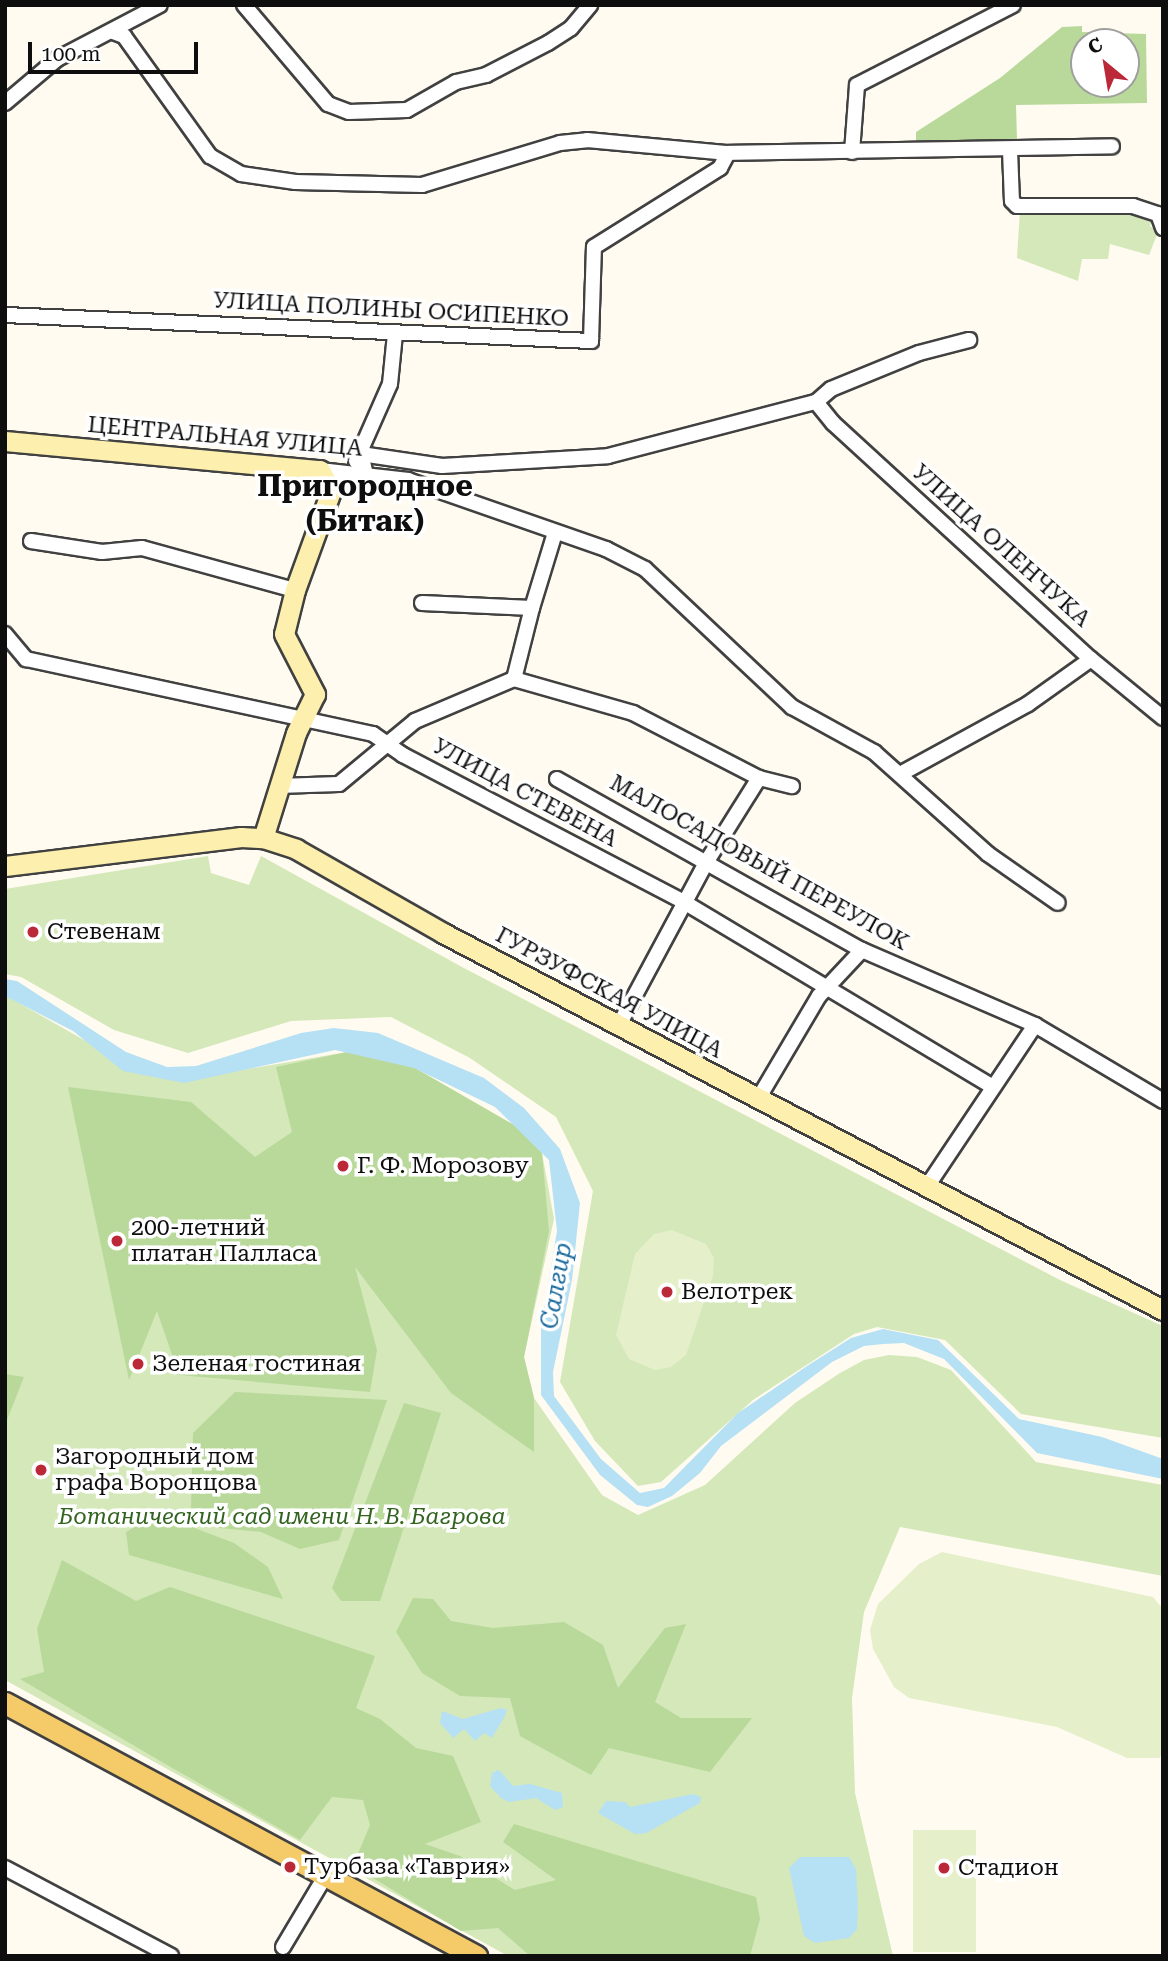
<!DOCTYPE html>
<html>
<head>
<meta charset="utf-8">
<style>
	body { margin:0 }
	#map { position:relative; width:1168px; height:1961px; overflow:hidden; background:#fffbf0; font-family:"Roboto Serif",serif }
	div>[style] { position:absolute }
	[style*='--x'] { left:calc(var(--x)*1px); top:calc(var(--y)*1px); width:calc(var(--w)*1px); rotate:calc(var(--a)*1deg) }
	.green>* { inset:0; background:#d4e8ba }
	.forest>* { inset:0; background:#b9d99a }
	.pitch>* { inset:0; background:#e5f0cb; transform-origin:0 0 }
	.water>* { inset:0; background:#b6e0f4 }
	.roads { filter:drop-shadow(2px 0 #414141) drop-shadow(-2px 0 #414141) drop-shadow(0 2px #414141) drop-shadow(0 -2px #414141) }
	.street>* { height:14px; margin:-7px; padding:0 7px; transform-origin:7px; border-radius:7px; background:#fff }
	.secondary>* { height:19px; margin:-9.5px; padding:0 9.5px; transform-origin:9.5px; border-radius:9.5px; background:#fdefad }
	.primary>* { height:21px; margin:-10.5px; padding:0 10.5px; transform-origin:10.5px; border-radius:10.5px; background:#f5cb6a }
	.dots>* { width:19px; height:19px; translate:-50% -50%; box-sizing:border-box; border:4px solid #fff; border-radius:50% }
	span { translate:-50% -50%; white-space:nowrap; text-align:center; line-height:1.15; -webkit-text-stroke:7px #fff; paint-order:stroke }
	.street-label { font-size:23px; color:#0e0e0e }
	.poi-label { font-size:23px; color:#0e0e0e }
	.left { translate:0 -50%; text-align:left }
	.park-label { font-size:23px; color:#326420; font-style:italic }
	.water-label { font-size:24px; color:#1a6b9d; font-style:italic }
	.district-label { font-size:30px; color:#0e0e0e; font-weight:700 }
	.frame { position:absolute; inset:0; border:7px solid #0e0e0e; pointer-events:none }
	.north { position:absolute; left:1070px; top:28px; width:70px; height:70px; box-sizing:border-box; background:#fff; border:2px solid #9f9f9f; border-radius:50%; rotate:330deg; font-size:19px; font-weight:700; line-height:28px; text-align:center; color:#0e0e0e }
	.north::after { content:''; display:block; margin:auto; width:24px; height:32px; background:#bb2938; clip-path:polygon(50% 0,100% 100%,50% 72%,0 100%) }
	.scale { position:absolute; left:28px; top:42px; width:170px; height:32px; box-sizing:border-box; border:4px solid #0e0e0e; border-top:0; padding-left:9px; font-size:21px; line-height:24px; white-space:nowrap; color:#0e0e0e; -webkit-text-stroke:5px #fff; paint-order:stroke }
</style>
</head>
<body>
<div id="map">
	<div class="green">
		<i style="clip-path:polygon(1020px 209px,1130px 210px,1153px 217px,1150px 226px,1158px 232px,1149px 255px,1110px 244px,1108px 259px,1082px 259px,1078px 281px,1017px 258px)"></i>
		<i style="clip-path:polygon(208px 856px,211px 873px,249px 885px,261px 856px,462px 967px,1060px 1280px,1163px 1326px,1163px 1438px,1021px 1414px,945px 1340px,877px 1327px,854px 1334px,753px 1400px,661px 1482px,638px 1486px,595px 1441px,560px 1382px,593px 1191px,556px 1117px,470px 1058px,391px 1017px,291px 1021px,188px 1053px,114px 1030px,21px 977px,5px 974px,5px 889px)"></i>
		<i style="clip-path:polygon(5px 995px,84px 1040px,183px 1080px,347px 1052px,408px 1064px,514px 1125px,542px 1153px,554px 1219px,524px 1357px,534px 1398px,602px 1495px,638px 1515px,705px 1485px,795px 1403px,840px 1373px,864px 1360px,889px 1355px,917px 1357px,951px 1370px,1036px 1462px,1163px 1485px,1163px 1576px,900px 1527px,864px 1612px,852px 1698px,855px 1793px,893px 1956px,508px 1956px,5px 1680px)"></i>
	</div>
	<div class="forest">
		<i style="clip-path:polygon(evenodd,1082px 26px,1082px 32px,1146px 34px,1147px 103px,1016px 105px,1017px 140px,916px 143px,916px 132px,1000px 78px,1062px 27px,1082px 26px,1084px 42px,1126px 42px,1126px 84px,1084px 84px,1084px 42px)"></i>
		<i style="clip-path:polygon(347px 1052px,408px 1064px,514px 1125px,542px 1153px,549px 1231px,524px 1357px,534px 1398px,534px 1452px,451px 1393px,355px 1267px,377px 1350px,370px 1392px,179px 1375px,157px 1311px,129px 1380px,68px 1087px,191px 1102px,255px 1157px,292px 1132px,276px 1067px)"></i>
		<i style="clip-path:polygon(5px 1374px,24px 1377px,5px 1425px)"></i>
		<i style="clip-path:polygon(235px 1392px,387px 1400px,339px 1540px,300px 1549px,261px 1532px,220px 1528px,191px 1509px,193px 1433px)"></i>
		<i style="clip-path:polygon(404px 1403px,441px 1413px,380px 1601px,341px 1601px,332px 1588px)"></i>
		<i style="clip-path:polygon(142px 1523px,184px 1524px,234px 1543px,268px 1567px,283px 1599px,129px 1555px,126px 1532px)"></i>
		<i style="clip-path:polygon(62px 1560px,136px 1601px,170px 1587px,375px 1656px,356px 1708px,380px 1719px,416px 1748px,453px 1756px,481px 1822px,425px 1844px,460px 1856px,515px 1890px,556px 1880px,503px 1842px,514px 1824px,756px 1897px,760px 1919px,750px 1956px,530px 1956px,498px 1928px,461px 1931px,353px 1866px,370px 1825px,363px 1800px,332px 1797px,300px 1840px,174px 1769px,20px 1679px,44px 1672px,37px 1629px)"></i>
		<i style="clip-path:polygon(413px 1598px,433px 1599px,451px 1621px,493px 1628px,564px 1622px,603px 1645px,618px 1688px,665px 1628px,686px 1624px,655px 1702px,681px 1718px,752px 1718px,710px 1772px,609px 1748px,591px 1775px,520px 1736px,510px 1698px,460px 1696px,422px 1673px,396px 1632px)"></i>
	</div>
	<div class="pitch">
		<i style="clip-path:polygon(672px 1230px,706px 1244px,714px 1258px,713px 1276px,686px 1355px,671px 1367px,655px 1370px,629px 1359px,616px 1335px,635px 1254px,654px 1234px)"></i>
		<i style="clip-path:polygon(942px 1552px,1153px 1597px,1163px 1609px,1163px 1753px,1159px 1758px,1127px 1758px,1057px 1727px,909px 1698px,894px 1687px,873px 1649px,870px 1630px,878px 1604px,919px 1564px)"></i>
		<i style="left:913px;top:1830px;width:63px;height:122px"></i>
	</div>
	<div class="water">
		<i style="clip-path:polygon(5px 979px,17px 981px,126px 1052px,167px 1067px,196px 1066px,301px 1033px,334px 1028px,378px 1033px,484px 1078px,524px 1108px,560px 1149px,580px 1203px,572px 1280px,553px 1372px,554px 1396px,601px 1459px,640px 1493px,664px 1488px,738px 1413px,807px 1366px,851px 1338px,883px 1329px,938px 1340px,1019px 1419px,1102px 1437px,1163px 1459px,1163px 1479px,1037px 1453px,944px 1359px,904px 1343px,883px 1344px,864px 1346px,832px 1362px,721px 1446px,700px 1473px,672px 1496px,648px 1507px,637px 1505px,600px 1475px,541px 1395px,541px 1327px,557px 1231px,549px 1160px,495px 1107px,414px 1068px,335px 1050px,184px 1083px,123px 1071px,73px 1031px,5px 996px)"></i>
		<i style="clip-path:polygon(501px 1708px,507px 1710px,505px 1716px,492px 1738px,484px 1733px,475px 1741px,464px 1729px,453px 1738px,440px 1723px,442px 1711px,463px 1719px)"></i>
		<i style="clip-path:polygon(499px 1770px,513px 1786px,530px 1784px,562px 1793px,563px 1807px,555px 1810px,536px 1798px,509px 1802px,501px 1798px,490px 1786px,492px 1773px)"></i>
		<i style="clip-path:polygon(693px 1794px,701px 1797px,700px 1803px,646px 1833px,635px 1834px,598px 1813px,606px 1801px,625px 1802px,630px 1807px)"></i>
		<i style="clip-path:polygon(800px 1857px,849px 1857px,856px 1869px,858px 1905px,857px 1929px,849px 1938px,815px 1943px,804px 1936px,789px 1868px)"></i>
	</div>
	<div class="roads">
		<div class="street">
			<i style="--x:244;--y:5;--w:130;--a:49.7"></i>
			<i style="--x:328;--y:104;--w:22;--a:21"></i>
			<i style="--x:349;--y:112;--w:58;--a:-2"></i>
			<i style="--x:407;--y:110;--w:56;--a:-29.7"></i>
			<i style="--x:456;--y:82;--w:31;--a:-13"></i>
			<i style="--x:486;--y:75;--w:70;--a:-27.3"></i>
			<i style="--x:548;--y:43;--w:27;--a:-33"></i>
			<i style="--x:571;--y:28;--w:30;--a:-50"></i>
			<i style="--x:113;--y:32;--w:12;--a:20"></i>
			<i style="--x:124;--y:36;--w:148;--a:54.4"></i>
			<i style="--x:210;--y:156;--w:36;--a:30"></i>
			<i style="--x:241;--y:174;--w:55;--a:8.4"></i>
			<i style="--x:295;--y:182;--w:127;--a:1.4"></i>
			<i style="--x:422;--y:185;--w:144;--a:-16.9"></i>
			<i style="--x:560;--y:143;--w:27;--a:-6"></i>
			<i style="--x:587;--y:140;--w:142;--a:5.3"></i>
			<i style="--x:5;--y:103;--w:68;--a:-40.2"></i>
			<i style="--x:57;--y:59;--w:116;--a:-27.7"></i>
			<i style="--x:1010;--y:150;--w:51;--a:87.8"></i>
			<i style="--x:1012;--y:201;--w:7;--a:45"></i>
			<i style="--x:1017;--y:206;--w:116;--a:0"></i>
			<i style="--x:1133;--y:206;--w:26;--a:18"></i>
			<i style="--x:1158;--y:214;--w:15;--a:70"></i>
			<i style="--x:852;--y:152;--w:67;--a:-85.7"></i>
			<i style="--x:857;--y:85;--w:175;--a:-27.1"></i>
			<i style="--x:5;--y:315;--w:587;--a:2.54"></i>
			<i style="--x:591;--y:341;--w:94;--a:-88.2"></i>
			<i style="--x:594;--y:247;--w:149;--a:-32.1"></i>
			<i style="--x:720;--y:168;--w:17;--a:-62"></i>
			<i style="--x:728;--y:153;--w:384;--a:-1"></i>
			<i style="--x:816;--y:402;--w:27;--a:51"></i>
			<i style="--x:833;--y:423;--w:350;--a:42.5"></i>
			<i style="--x:1091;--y:659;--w:93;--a:39.3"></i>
			<i style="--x:356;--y:461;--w:84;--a:-66.2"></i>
			<i style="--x:390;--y:384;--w:50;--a:-84.3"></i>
			<i style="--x:320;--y:470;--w:89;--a:6.5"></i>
			<i style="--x:408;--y:480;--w:210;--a:19.2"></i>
			<i style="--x:606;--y:549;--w:44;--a:27.1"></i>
			<i style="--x:645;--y:569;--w:202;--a:43.2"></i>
			<i style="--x:792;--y:707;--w:94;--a:28.8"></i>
			<i style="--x:874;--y:752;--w:153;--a:41.8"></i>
			<i style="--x:988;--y:854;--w:85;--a:35"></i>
			<i style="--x:366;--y:475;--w:22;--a:-103"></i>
			<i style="--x:361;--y:454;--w:82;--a:8.4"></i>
			<i style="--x:442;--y:466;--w:166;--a:-3.4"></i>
			<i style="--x:608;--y:456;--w:215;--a:-14.6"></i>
			<i style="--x:816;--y:402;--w:20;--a:-41"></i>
			<i style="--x:831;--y:389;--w:95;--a:-22.2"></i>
			<i style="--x:919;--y:353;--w:52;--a:-14.6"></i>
			<i style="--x:31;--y:541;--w:72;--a:8.8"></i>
			<i style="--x:102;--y:552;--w:40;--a:-5.7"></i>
			<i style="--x:142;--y:548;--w:159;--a:15.4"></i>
			<i style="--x:422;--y:603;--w:110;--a:2.6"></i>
			<i style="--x:532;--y:608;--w:78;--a:-73"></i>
			<i style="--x:5;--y:634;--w:33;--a:50"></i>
			<i style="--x:26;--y:659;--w:355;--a:12.2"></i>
			<i style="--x:373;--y:734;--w:37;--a:35"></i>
			<i style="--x:403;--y:755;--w:317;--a:27.6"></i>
			<i style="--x:684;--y:902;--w:359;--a:30.9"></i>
			<i style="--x:514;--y:679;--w:73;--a:-75.8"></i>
			<i style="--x:902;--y:773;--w:144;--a:-28.7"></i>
			<i style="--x:1028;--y:704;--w:77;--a:-35.5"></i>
			<i style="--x:557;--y:779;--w:350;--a:29.3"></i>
			<i style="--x:862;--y:950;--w:189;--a:23.4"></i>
			<i style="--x:1035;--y:1025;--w:149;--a:30.7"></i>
			<i style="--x:278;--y:786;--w:61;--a:-1.9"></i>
			<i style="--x:339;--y:784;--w:99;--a:-39.7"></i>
			<i style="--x:415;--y:721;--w:108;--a:-23"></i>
			<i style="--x:514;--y:679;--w:124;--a:15.9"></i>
			<i style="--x:633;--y:713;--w:142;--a:27.3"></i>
			<i style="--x:759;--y:778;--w:34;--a:14"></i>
			<i style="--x:619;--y:1025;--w:186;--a:-61.8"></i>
			<i style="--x:707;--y:861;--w:98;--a:-57.9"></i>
			<i style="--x:758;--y:1099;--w:120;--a:-59.4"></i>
			<i style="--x:819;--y:996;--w:63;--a:-46.9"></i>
			<i style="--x:926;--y:1188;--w:196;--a:-56.2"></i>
			<i style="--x:5;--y:1868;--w:188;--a:27.9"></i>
			<i style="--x:283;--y:1947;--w:84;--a:-59.2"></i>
		</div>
		<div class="secondary">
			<i style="--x:5;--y:441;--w:316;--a:5.3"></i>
			<i style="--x:320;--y:470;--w:24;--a:62"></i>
			<i style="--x:331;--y:491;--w:105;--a:110"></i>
			<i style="--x:295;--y:590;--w:45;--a:104"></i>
			<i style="--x:284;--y:634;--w:68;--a:62.7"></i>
			<i style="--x:315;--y:694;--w:43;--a:116"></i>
			<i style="--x:296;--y:733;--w:110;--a:107.4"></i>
			<i style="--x:5;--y:866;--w:238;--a:-7"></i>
			<i style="--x:241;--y:837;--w:22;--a:3"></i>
			<i style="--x:263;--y:838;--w:35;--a:18"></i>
			<i style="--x:296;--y:849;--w:169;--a:29.7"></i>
			<i style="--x:443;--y:933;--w:813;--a:27.64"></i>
		</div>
		<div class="primary">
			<i style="--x:5;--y:1703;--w:535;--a:28.24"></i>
		</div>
	</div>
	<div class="dots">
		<i style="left:33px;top:932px;background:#bb2938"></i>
		<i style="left:343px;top:1166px;background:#bb2938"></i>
		<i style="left:117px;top:1241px;background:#bb2938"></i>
		<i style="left:667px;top:1292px;background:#bb2938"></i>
		<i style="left:138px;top:1364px;background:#bb2938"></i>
		<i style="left:41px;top:1470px;background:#bb2938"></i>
		<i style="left:290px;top:1867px;background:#bb2938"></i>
		<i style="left:944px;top:1868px;background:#bb2938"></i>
	</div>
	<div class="street-label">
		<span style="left:391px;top:310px;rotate:3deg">УЛИЦА ПОЛИНЫ ОСИПЕНКО</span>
		<span style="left:225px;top:437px;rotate:5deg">ЦЕНТРАЛЬНАЯ УЛИЦА</span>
		<span style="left:1001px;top:546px;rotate:42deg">УЛИЦА ОЛЕНЧУКА</span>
		<span style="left:525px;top:793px;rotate:28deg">УЛИЦА СТЕВЕНА</span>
		<span style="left:759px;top:863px;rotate:29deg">МАЛОСАДОВЫЙ ПЕРЕУЛОК</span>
		<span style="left:609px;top:993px;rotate:28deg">ГУРЗУФСКАЯ УЛИЦА</span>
	</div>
	<div class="poi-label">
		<span class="left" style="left:47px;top:932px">Стевенам</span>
		<span class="left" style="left:357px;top:1166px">Г. Ф. Морозову</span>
		<span class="left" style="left:131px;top:1241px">200-летний<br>платан Палласа</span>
		<span class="left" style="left:681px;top:1292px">Велотрек</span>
		<span class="left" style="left:152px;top:1364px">Зеленая гостиная</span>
		<span class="left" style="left:55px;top:1470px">Загородный дом<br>графа Воронцова</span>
		<span class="left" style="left:304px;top:1867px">Турбаза «Таврия»</span>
		<span class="left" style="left:958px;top:1868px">Стадион</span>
	</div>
	<div class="park-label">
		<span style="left:282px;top:1517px">Ботанический сад имени Н. В. Багрова</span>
	</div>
	<div class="water-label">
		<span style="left:557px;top:1286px;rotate:-80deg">Салгир</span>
	</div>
	<div class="district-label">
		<span style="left:365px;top:503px">Пригородное<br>(Битак)</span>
	</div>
	<div class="frame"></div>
	<div class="north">С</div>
	<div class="scale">100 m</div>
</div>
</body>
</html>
